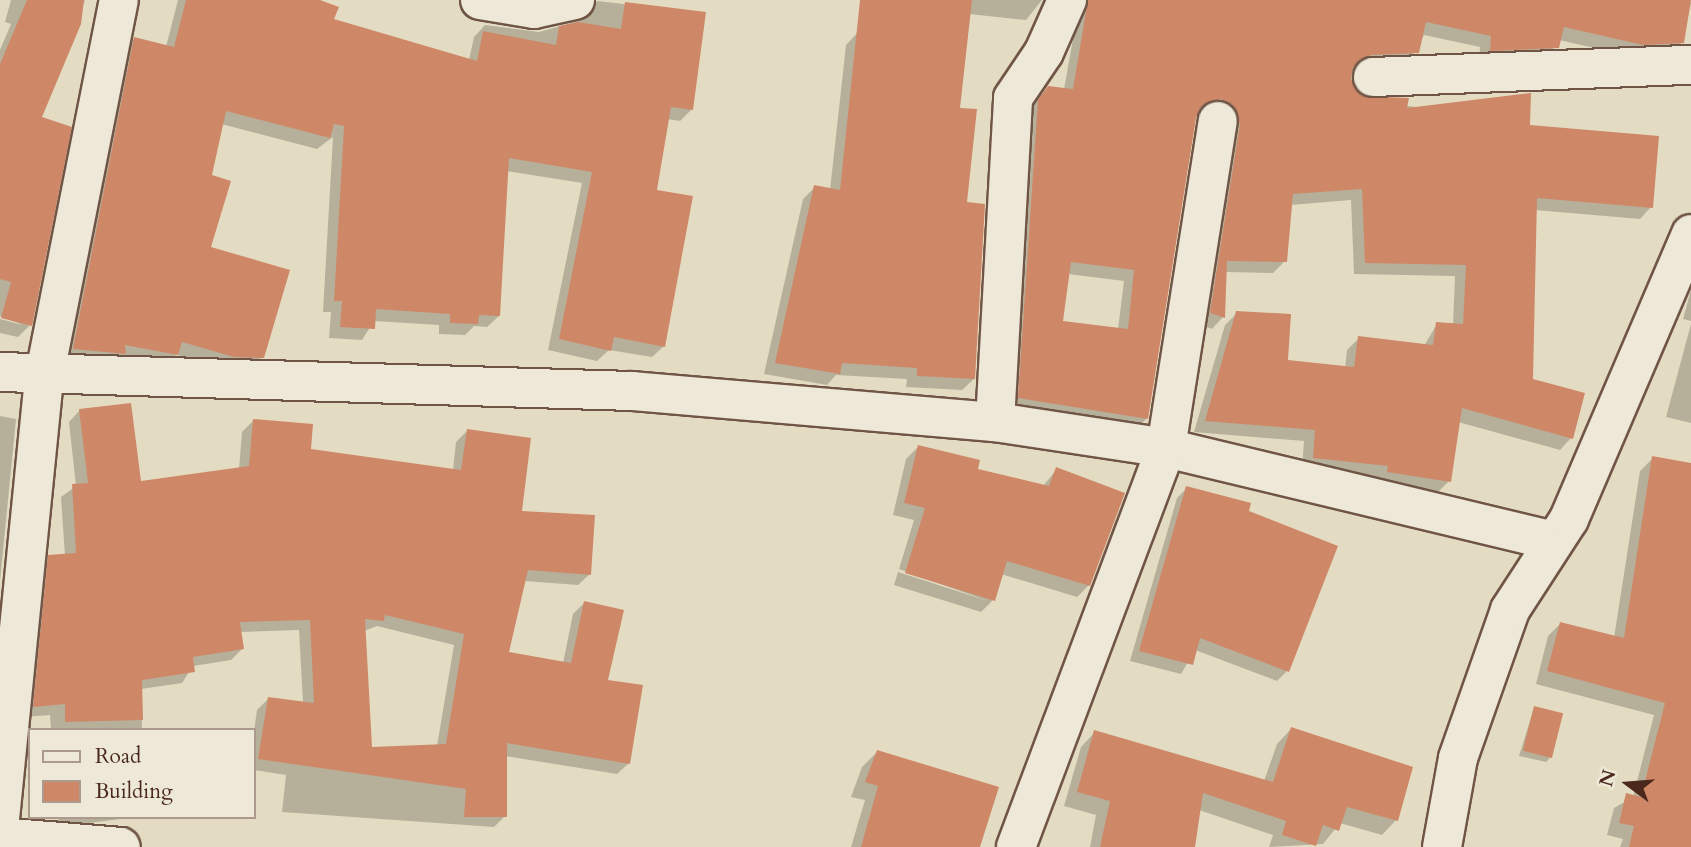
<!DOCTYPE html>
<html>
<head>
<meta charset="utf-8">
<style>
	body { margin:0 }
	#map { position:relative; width:1691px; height:847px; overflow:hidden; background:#e4dcc2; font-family:Cardo,serif }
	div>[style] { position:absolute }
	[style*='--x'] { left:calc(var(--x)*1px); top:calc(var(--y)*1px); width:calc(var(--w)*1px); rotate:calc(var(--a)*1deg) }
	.shadow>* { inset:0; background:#0003 }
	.building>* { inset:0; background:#ce8868; transform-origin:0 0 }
	.roads { filter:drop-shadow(2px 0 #705546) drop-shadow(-2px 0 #705546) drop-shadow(0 2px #705546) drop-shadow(0 -2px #705546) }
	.minor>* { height:38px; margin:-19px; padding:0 19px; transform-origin:19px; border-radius:19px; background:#ede8d7 }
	span { translate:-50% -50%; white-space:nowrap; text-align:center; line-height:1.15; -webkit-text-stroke:5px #ede8d7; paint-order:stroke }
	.legend { position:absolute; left:28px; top:728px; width:228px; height:91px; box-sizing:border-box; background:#ede8d7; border:2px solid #ac9b8c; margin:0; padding:9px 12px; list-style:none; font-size:21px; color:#4a281c }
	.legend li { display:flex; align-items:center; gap:14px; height:35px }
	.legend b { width:35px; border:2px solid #ac9b8c }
	.north { position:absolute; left:1593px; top:749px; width:70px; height:70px; -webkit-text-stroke:5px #ede8d7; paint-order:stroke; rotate:286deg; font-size:19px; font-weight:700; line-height:28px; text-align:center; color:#4a281c }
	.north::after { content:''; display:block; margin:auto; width:24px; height:32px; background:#4a281c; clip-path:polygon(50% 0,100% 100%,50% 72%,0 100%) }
</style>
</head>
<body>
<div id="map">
	<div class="shadow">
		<i style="clip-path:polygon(11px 0,85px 0,40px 118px,30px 325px,18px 337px,0 333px,0 319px,23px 325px,0 316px,0 50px,11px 24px,5px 22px)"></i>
		<i style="clip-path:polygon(178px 0,315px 0,332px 20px,469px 60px,474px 37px,485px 25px,539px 32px,582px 20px,597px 1px,704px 13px,692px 109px,680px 121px,667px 119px,655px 191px,664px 346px,652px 357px,609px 350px,597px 361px,548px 350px,582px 183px,507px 171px,499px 316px,487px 327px,474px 326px,465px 335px,439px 334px,439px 325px,374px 321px,362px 340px,329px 338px,331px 312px,323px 312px,333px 137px,317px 149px,221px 124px,209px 176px,209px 248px,262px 357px,250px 369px,176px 355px,165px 366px,62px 360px,123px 51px,134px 39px,166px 47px)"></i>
		<i style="clip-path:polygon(888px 0,1042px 0,1026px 20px,969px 14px,958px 109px,974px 379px,962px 390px,906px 387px,907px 379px,836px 375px,827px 385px,764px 374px,803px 199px,815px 187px,830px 190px,846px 45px)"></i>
		<i style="clip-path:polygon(evenodd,1074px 0,1691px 3px,1682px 42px,1670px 54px,1630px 56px,1559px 40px,1546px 59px,1479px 62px,1480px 47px,1424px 35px,1406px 64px,1351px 71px,1361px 98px,1528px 126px,1651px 207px,1640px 219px,1535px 210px,1531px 380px,1571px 438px,1560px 450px,1458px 422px,1449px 481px,1437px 493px,1376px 484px,1377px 477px,1302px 469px,1304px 441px,1194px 432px,1225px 325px,1237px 313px,1287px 362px,1345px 368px,1347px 350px,1359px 338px,1424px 346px,1437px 324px,1453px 325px,1455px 276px,1354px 274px,1351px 200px,1291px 205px,1285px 261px,1273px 273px,1225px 272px,1223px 317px,1212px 329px,1199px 324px,1208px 110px,1196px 115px,1147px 418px,1135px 430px,1007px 409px,1027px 114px,1048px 87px,1064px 89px,1078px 11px,1074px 0,1068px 274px,1124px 281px,1118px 329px,1061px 322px,1068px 274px)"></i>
		<i style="clip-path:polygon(1691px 290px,1691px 321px,1683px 319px)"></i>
		<i style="clip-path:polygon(1691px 324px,1691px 423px,1666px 417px)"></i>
		<i style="clip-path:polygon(evenodd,80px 410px,139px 483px,239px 469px,242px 432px,253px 421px,309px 450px,453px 470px,456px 442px,467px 431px,520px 513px,590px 574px,578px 585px,524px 581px,507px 654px,563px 663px,573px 614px,584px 603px,629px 763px,617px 774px,505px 756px,505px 816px,494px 827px,282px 812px,286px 775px,254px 770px,254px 731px,257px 710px,268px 699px,303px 703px,299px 630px,240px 632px,242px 649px,231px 660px,193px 666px,182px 683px,141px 689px,142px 730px,51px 730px,50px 715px,23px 717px,38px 568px,49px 557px,65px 556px,61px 497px,76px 486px,69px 422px,80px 410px,377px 626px,454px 645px,437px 746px,370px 749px,364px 631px,377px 626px)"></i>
		<i style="clip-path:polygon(0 416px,16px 419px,0 581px)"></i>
		<i style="clip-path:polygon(918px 447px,976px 470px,1043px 486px,1057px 469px,1089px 585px,1077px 597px,1001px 574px,993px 600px,981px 612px,894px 585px,898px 572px,988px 601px,899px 569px,914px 520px,893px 515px,906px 459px)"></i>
		<i style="clip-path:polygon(1653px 458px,1691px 465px,1691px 847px,1620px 847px,1623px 839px,1607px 835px,1614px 808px,1633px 797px,1654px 715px,1536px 684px,1548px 636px,1561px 623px,1614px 638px,1640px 471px)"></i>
		<i style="clip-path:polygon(1187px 488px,1246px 512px,1287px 671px,1277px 681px,1195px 650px,1181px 674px,1130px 661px,1177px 498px)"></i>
		<i style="clip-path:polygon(1534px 708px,1550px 758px,1546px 762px,1519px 756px)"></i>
		<i style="clip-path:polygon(1291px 729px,1396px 820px,1382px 835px,1340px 823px,1323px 844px,1269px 847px,1273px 835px,1199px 810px,1193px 847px,1090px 847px,1096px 815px,1064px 806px,1081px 747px,1095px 732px,1264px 781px,1277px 744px)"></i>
		<i style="clip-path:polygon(877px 752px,979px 847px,851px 847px,865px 800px,851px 797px,862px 767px)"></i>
		<i style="clip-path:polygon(58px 817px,135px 817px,59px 827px)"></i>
	</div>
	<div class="building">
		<i style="clip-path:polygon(27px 0,84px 0,81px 24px,42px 117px,72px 127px,32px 326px,1px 318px,11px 282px,0 279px,0 64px)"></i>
		<i style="clip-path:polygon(186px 0,320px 0,339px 7px,334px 19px,477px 61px,483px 31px,556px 45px,559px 26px,578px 22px,621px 29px,625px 2px,706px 12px,693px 110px,671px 107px,657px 190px,693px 196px,665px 347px,614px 337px,611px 351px,559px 339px,592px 172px,509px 158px,500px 316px,479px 315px,478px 324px,450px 323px,450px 314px,376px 309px,375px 329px,340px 327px,342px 301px,334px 301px,344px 126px,334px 124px,330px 138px,226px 111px,212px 175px,231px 181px,211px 247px,290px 270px,264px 358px,234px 357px,182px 342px,178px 355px,125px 345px,126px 354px,73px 349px,134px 37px,174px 47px)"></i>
		<i style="clip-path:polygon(860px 0,972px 0,960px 108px,977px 109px,967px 202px,985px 204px,975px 379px,917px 376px,917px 368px,842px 363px,840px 374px,775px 363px,814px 185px,840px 190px)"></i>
		<i style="clip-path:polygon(evenodd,1088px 0,1691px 0,1684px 43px,1643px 45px,1564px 27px,1559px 48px,1490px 51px,1491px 36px,1426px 22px,1419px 53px,1371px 55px,1353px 67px,1351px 79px,1362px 96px,1409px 98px,1407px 108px,1531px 93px,1530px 125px,1659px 136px,1653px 208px,1537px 198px,1533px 379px,1585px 393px,1573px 439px,1462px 408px,1451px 482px,1387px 472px,1388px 466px,1313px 458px,1315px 430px,1205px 421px,1236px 311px,1291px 314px,1288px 360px,1354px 367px,1358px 336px,1433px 345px,1436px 322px,1463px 324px,1466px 265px,1365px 263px,1362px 189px,1293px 194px,1287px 262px,1227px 261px,1225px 318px,1210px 313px,1240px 124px,1232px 105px,1221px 99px,1201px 107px,1196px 118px,1148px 419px,1018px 398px,1038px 100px,1048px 86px,1073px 89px,1088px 0,1071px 262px,1134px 270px,1128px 329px,1063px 321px,1071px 262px)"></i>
		<i style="clip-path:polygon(evenodd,131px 403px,141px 481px,249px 466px,253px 419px,313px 424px,311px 449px,461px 470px,467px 429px,531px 438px,522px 511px,595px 515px,591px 575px,528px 570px,509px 652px,571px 663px,584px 601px,624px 610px,608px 680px,643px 685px,630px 764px,507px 743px,507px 817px,464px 817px,466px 789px,258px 759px,268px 697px,314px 703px,310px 620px,240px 622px,244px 649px,193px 657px,195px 672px,142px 680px,143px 720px,65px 722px,65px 704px,33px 707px,48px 555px,76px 553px,72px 484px,88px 483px,79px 409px,131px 403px,385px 615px,464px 634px,446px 744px,372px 747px,365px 619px,384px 621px,385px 615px)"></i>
		<i style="clip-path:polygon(918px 445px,980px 460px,978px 469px,1049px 486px,1056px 467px,1125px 493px,1090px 586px,1007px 561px,995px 601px,905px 573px,925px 508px,904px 503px)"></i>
		<i style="clip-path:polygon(1652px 456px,1691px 463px,1691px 847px,1629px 847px,1634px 826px,1619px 823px,1626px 793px,1641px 797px,1665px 703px,1547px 671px,1560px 622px,1624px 638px)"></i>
		<i style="clip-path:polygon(1186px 486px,1251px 503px,1249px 511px,1338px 546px,1289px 672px,1200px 638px,1193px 665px,1139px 651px)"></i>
		<i style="left:1534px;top:706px;width:30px;height:46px;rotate:14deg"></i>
		<i style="clip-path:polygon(1291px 727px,1413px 767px,1398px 821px,1347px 807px,1339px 831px,1323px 825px,1316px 846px,1282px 835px,1286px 821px,1203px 793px,1195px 847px,1100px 847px,1110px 801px,1077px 792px,1094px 730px,1273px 782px)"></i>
		<i style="clip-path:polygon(877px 750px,999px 787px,980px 847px,861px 847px,878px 786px,865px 782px)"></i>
	</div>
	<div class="roads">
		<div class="minor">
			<i style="--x:480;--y:0;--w:55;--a:9.5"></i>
			<i style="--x:534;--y:9;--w:42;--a:-12.4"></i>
			<i style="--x:1373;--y:77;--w:318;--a:-2.2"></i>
			<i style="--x:0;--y:372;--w:632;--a:1.72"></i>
			<i style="--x:632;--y:391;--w:364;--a:4.9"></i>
			<i style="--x:995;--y:422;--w:173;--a:8.6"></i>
			<i style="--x:1166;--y:448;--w:398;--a:13.5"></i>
			<i style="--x:995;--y:422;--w:324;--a:-86.8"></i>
			<i style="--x:1013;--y:98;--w:55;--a:-56"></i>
			<i style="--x:1044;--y:52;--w:57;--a:-66.1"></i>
			<i style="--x:0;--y:819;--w:443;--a:-84.3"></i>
			<i style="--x:44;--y:378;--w:385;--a:-78.8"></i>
			<i style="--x:0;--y:837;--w:121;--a:4.7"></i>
			<i style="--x:1016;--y:847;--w:426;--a:-69.4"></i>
			<i style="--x:1166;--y:448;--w:331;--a:-81"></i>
			<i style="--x:1442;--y:847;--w:90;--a:-79.8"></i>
			<i style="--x:1458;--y:758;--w:157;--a:-70.6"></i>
			<i style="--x:1510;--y:610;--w:108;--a:-57"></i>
			<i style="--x:1569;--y:519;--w:310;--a:-66.8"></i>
		</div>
	</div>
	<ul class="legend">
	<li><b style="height:9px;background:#ede8d7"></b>Road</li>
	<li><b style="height:19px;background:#ce8868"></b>Building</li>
	</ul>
	<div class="north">N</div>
</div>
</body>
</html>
